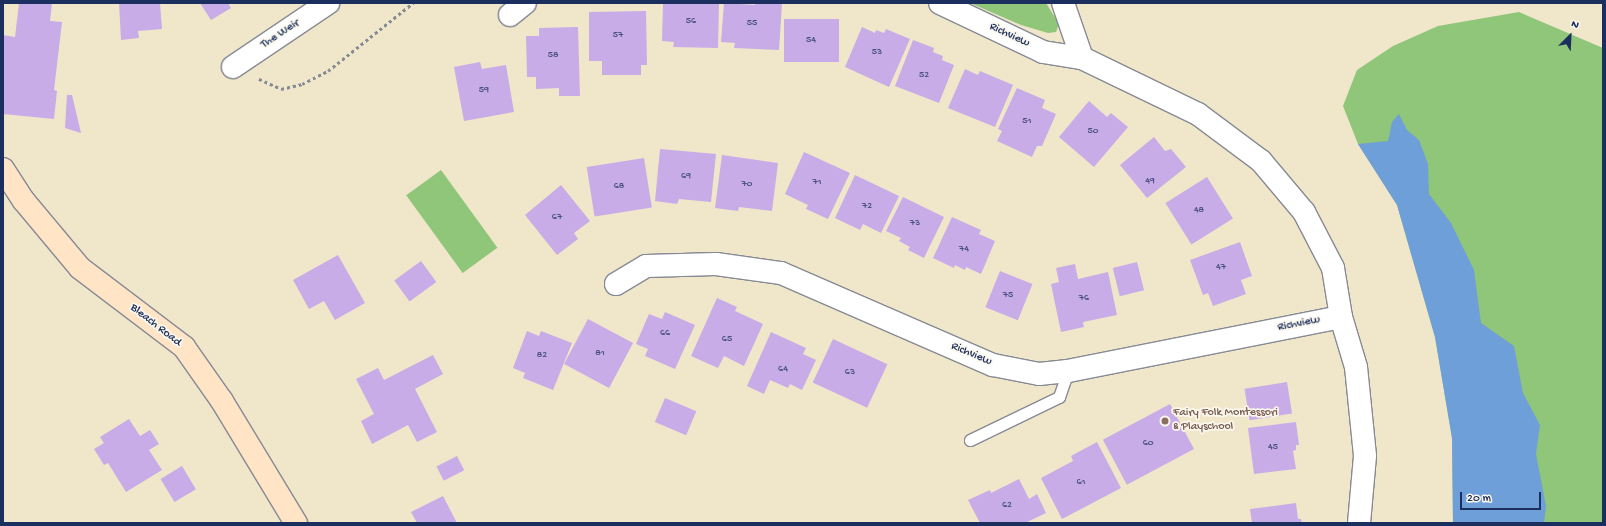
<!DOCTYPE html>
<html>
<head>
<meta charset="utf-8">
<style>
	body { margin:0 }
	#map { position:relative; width:1606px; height:526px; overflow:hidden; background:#f0e6ca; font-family:"Gochi Hand",sans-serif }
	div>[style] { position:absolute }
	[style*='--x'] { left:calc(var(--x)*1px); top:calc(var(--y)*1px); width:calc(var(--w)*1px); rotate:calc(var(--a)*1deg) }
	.green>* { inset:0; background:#8fc679; transform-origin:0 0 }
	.water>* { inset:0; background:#6e9fd9 }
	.building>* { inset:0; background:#c7ace7; transform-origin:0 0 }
	.path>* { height:2.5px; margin-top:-1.25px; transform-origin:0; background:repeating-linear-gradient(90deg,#868a94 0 3px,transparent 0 6px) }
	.roads { filter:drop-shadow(1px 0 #868a94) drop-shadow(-1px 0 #868a94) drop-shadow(0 1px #868a94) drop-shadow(0 -1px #868a94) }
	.lane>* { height:11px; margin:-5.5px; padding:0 5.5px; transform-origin:5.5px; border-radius:5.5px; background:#fff }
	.street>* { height:22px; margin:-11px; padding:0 11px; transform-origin:11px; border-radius:11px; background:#fff }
	.secondary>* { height:22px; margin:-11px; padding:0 11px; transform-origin:11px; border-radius:11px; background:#ffe4c6 }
	.dots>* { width:11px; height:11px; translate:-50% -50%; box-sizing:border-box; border:2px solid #fbf7ec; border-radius:50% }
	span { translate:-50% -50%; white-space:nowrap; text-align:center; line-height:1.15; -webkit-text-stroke:3.5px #fbf7ec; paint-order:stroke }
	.number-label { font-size:10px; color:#464e80 }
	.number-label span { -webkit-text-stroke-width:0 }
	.street-label { font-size:12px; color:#1b2f5e }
	.education-label { font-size:12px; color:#785e54 }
	.left { translate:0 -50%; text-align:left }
	.frame { position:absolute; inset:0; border:4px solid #1b2f5e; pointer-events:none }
	.north { position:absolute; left:1550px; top:16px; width:40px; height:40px; -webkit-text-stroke:3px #fbf7ec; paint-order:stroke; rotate:24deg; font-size:11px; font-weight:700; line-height:16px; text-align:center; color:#1b2f5e }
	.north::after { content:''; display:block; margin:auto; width:14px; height:18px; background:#1b2f5e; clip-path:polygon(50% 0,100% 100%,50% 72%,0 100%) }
	.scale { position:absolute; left:1460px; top:492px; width:81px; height:18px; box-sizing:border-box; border:2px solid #1b2f5e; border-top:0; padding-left:5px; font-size:12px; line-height:14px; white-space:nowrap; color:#1b2f5e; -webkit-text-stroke:3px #fbf7ec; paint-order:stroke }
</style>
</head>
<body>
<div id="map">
	<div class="green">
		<i style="clip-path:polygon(970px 3px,1046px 3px,1059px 24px,1056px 32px,1048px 33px,1021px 25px)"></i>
		<i style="clip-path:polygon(1519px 12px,1603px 48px,1603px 523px,1453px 523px,1452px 438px,1435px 337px,1397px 205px,1358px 144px,1343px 106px,1357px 70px,1393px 46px,1438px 26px)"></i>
		<i style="left:441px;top:170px;width:96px;height:43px;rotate:54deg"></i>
	</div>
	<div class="water">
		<i style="clip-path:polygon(1399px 114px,1407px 130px,1419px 140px,1428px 164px,1429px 194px,1451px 223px,1474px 270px,1481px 323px,1514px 346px,1523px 393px,1540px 425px,1536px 454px,1546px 506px,1544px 523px,1453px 523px,1452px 438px,1435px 337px,1397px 205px,1358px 144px,1388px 141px,1392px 122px)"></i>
	</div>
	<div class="building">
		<i style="clip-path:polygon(19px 3px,52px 3px,50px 21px,62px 22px,54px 90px,57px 91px,54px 119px,3px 114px,3px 35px,15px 37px)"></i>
		<i style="clip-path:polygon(119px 3px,160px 3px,162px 29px,138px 31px,139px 38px,121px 40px)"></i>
		<i style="clip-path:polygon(200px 3px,228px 3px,231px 8px,211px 20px)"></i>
		<i style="clip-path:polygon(663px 3px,719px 3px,718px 48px,673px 47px,674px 42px,662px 41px)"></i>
		<i style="clip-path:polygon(724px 3px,755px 5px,755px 3px,782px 3px,779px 50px,734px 48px,735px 43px,721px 42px)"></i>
		<i style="clip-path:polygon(646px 11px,647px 65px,641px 65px,641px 75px,602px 75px,602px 61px,589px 61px,589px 12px)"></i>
		<i style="left:784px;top:19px;width:55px;height:43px"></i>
		<i style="clip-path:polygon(578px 27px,580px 96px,559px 96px,559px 88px,536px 89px,536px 77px,527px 77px,526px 36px,539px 36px,539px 28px)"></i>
		<i style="clip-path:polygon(862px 27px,875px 33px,876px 30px,884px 33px,886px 29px,910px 39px,889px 87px,845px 67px)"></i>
		<i style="clip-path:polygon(913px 40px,934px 48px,933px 52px,943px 56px,942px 60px,954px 65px,939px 103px,895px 86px)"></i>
		<i style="clip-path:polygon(480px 62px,482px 69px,506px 65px,514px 112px,464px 121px,454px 67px)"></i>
		<i style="clip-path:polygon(965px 69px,978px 75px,980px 71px,1013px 85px,995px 127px,948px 108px)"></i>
		<i style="clip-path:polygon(1017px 88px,1045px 100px,1042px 108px,1056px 114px,1042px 146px,1037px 146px,1032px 157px,997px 141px,1002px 131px,998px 129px)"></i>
		<i style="clip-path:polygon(67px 95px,72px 95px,81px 133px,65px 128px)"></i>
		<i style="clip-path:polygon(1089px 101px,1107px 117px,1111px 113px,1128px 127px,1094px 167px,1059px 137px)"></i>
		<i style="clip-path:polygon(1154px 137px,1165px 151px,1171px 149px,1186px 167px,1147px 198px,1120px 165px)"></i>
		<i style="clip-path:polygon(660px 149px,716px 154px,711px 202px,679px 199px,677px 204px,655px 201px)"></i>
		<i style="clip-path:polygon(804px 152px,850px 173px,828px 219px,806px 209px,808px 205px,785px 194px)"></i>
		<i style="clip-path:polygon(722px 155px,778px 163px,772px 211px,739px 207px,738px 211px,715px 208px)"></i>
		<i style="left:644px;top:158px;width:50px;height:58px;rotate:81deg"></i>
		<i style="clip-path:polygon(855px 175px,899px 196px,881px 233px,863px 224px,860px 230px,835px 218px)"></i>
		<i style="left:1207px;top:177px;width:49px;height:49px;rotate:58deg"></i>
		<i style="clip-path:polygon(561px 185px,590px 221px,574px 233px,578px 239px,557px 255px,525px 215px)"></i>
		<i style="clip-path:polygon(903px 197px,944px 217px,924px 258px,908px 250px,910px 247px,899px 241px,901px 238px,886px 231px)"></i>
		<i style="clip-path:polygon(952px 217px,981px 230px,979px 234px,995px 241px,981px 274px,966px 267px,965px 270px,955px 265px,954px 268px,933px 258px)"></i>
		<i style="clip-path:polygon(1240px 242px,1252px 276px,1241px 280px,1246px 294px,1213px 306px,1208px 293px,1203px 295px,1190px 260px)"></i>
		<i style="clip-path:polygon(338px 255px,365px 303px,335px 320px,324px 301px,309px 309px,293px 280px)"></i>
		<i style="left:421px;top:261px;width:26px;height:33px;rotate:54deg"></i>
		<i style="left:1137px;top:262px;width:29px;height:25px;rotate:76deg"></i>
		<i style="clip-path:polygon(1075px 264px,1078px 279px,1108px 272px,1117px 315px,1083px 322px,1084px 327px,1061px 332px,1051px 284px,1059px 282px,1056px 268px)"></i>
		<i style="left:1000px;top:271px;width:35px;height:39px;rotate:22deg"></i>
		<i style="clip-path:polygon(717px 298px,737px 307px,735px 311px,763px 324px,744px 366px,724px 356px,718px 368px,691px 356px)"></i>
		<i style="clip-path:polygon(665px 312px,695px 325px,675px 369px,645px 356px,648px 349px,636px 344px,649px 314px,662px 319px)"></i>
		<i style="left:588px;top:319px;width:51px;height:51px;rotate:28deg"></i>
		<i style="clip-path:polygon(527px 331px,539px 336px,541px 331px,572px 343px,553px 390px,523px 378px,525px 373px,513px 368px)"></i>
		<i style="clip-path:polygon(771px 332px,806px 348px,803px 354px,816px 360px,802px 390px,790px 384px,788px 388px,770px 380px,764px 394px,747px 386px)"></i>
		<i style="left:833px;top:339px;width:60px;height:48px;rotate:25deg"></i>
		<i style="clip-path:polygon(433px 355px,443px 374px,415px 389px,437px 432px,417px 442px,408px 425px,372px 444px,361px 421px,374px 414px,356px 379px,378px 368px,384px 380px)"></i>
		<i style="left:1287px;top:382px;width:32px;height:43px;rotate:81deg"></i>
		<i style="left:665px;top:398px;width:34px;height:26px;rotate:23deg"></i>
		<i style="left:1170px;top:404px;width:51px;height:76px;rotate:62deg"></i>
		<i style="clip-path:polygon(129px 419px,140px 436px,150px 430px,159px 444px,149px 450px,162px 470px,126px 492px,108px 463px,104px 465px,94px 449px,104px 443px,100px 437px)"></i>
		<i style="clip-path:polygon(1296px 422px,1299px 445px,1296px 445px,1296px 450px,1293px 451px,1296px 469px,1254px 474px,1248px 428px)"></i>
		<i style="clip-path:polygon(1097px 442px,1121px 488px,1062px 519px,1041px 478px,1073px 461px,1071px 456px)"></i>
		<i style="left:457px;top:456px;width:16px;height:23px;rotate:63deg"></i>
		<i style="left:182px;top:466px;width:27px;height:25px;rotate:59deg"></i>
		<i style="clip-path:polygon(1019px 479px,1029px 499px,1037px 494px,1046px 513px,1025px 523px,980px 523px,968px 500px,990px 490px,991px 493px)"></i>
		<i style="clip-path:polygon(443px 496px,457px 523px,417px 523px,411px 512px)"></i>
		<i style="clip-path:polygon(1296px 503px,1298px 519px,1301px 519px,1302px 523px,1252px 523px,1250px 509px)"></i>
	</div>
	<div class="path">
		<i style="--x:259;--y:79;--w:24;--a:24"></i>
		<i style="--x:281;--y:89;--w:22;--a:-13"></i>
		<i style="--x:302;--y:84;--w:29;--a:-27"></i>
		<i style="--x:328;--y:71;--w:109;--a:-38.7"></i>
	</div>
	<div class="roads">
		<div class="lane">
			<i style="--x:970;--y:440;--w:99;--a:-25.8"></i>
			<i style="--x:1059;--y:397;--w:28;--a:-71"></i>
		</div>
		<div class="street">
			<i style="--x:940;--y:3;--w:114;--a:25.4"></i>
			<i style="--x:1043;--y:52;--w:39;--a:9"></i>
			<i style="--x:1063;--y:3;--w:58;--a:70.9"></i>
			<i style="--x:1082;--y:58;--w:129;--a:25.8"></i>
			<i style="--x:1198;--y:114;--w:79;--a:36.7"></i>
			<i style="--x:1261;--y:161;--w:67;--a:49.9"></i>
			<i style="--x:1304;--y:212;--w:63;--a:62.6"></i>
			<i style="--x:1333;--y:268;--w:50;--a:80.7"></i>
			<i style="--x:1341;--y:317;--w:52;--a:73.3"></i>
			<i style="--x:1356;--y:367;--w:89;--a:84.2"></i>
			<i style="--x:1365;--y:456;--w:67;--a:95.1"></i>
			<i style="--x:510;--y:15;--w:19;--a:-39"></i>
			<i style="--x:233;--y:67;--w:115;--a:-34"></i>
			<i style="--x:616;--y:284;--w:35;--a:-31"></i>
			<i style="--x:646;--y:266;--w:70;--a:-1.6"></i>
			<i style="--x:716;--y:264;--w:66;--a:7.9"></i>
			<i style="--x:781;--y:273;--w:231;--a:23.5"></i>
			<i style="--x:993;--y:365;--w:47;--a:11.1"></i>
			<i style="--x:1039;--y:374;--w:29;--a:-6"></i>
			<i style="--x:1068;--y:371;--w:278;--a:-11.2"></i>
		</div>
		<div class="secondary">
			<i style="--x:3;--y:169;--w:38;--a:57"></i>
			<i style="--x:24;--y:201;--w:87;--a:50.1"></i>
			<i style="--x:80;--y:268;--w:131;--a:37.2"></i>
			<i style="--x:184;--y:347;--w:66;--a:54.9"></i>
			<i style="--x:222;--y:401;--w:143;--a:58.8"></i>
		</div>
	</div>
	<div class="dots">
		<i style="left:1165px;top:421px;background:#8d6e63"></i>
	</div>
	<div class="number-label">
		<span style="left:691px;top:22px">56</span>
		<span style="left:752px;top:24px">55</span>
		<span style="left:618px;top:36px">57</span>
		<span style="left:811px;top:41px">54</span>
		<span style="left:877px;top:53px">53</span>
		<span style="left:553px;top:56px">58</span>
		<span style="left:924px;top:76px">52</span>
		<span style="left:484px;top:91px">59</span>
		<span style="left:1027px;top:122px">51</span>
		<span style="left:1093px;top:132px">50</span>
		<span style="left:686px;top:177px">69</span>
		<span style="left:1150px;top:182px">49</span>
		<span style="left:817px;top:183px">71</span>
		<span style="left:747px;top:185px">70</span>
		<span style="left:619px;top:187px">68</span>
		<span style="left:867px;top:207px">72</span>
		<span style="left:1199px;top:211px">48</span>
		<span style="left:557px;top:218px">67</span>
		<span style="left:915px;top:224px">73</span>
		<span style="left:964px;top:250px">74</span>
		<span style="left:1221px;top:268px">47</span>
		<span style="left:1008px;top:296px">75</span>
		<span style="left:1084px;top:299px">76</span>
		<span style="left:665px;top:334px">66</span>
		<span style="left:727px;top:340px">65</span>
		<span style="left:600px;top:354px">81</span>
		<span style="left:542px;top:356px">82</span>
		<span style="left:783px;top:370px">64</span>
		<span style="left:850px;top:373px">63</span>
		<span style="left:1148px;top:444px">60</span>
		<span style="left:1273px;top:448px">45</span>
		<span style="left:1081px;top:483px">61</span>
		<span style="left:1007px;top:506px">62</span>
	</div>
	<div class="street-label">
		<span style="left:281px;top:35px;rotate:-34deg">The Weir</span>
		<span style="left:1009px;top:36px;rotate:25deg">Richview</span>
		<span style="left:1299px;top:325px;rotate:-11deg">Richview</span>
		<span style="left:155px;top:326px;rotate:38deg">Bleach Road</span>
		<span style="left:971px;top:355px;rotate:23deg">Richview</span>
	</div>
	<div class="education-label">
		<span class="left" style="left:1173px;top:421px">Fairy Folk Montessori<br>&amp; Playschool</span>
	</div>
	<div class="frame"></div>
	<div class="north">N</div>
	<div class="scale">20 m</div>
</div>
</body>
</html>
